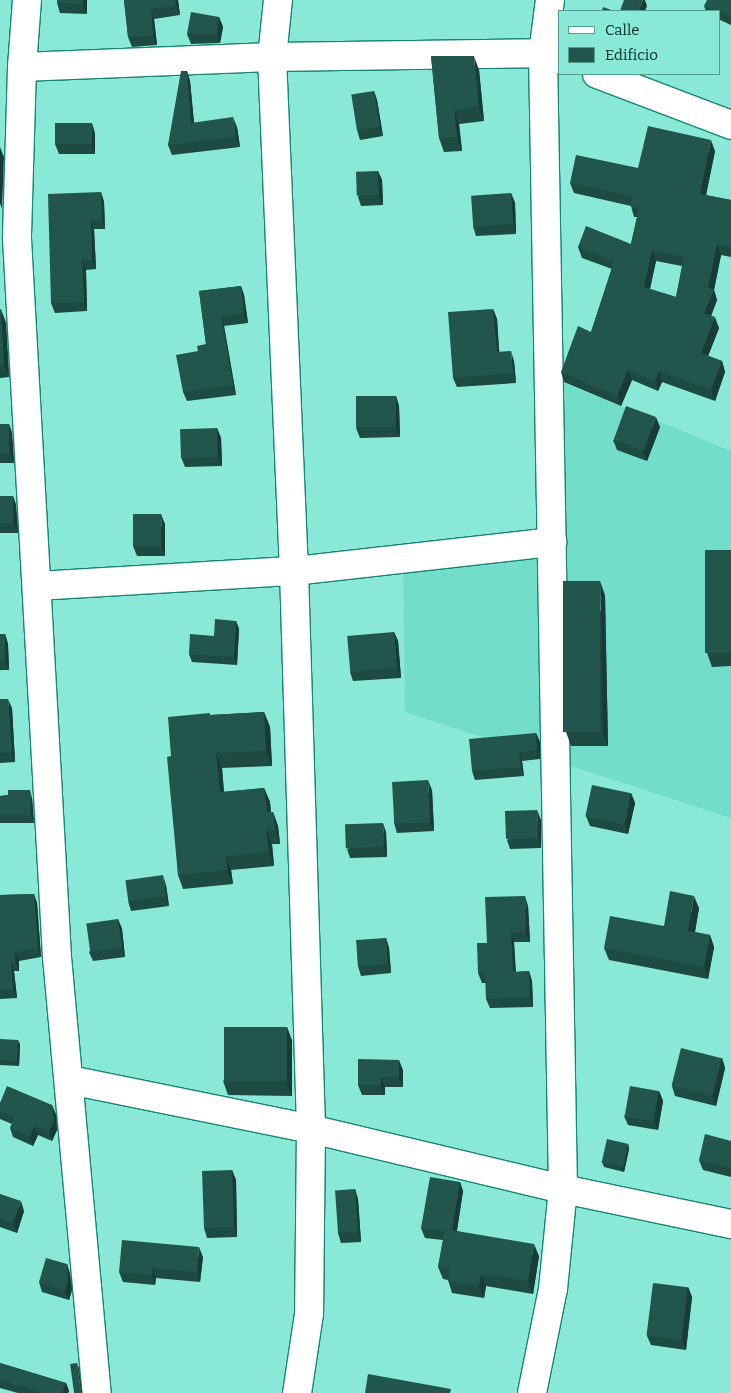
<!DOCTYPE html>
<html>
<head>
<meta charset="utf-8">
<style>
	body { margin:0 }
	#map { position:relative; width:731px; height:1393px; overflow:hidden; background:#89e9d6; font-family:Bitter,serif }
	div>[style] { position:absolute }
	[style*='--x'] { left:calc(var(--x)*1px); top:calc(var(--y)*1px); width:calc(var(--w)*1px); rotate:calc(var(--a)*1deg) }
	.built>* { inset:0; background:#72ddc8 }
	.roads { filter:drop-shadow(1px 0 #168574) drop-shadow(-1px 0 #168574) drop-shadow(0 1px #168574) drop-shadow(0 -1px #168574) }
	.minor>* { height:28px; margin:-14px; padding:0 14px; transform-origin:14px; border-radius:14px; background:#fff }
	.wall>* { inset:0; background:#1d4a41 }
	.shaded-wall>* { inset:0; background:#183c35 }
	.building>* { inset:0; background:#22564c; transform-origin:0 0 }
	span { translate:-50% -50%; white-space:nowrap; text-align:center; line-height:1.15; -webkit-text-stroke:5px #89e9d6; paint-order:stroke }
	.legend { position:absolute; left:558px; top:10px; width:162px; height:65px; box-sizing:border-box; background:#89e9d6; border:1px solid #529e90; margin:0; padding:6px 9px; list-style:none; font-size:15px; color:#002d26 }
	.legend li { display:flex; align-items:center; gap:10px; height:25px }
	.legend b { width:25px; border:1px solid #529e90 }
</style>
</head>
<body>
<div id="map">
	<div class="built">
		<i style="clip-path:polygon(564px 383px,731px 451px,731px 818px,405px 712px,403px 559px,558px 557px)"></i>
	</div>
	<div class="roads">
		<div class="minor">
			<i style="--x:27;--y:0;--w:67;--a:94.3"></i>
			<i style="--x:22;--y:67;--w:172;--a:91.7"></i>
			<i style="--x:17;--y:239;--w:719;--a:86.81"></i>
			<i style="--x:57;--y:957;--w:438;--a:84.8"></i>
			<i style="--x:278;--y:0;--w:57;--a:96"></i>
			<i style="--x:272;--y:57;--w:514;--a:87.55"></i>
			<i style="--x:294;--y:571;--w:558;--a:88.25"></i>
			<i style="--x:311;--y:1129;--w:185;--a:90.6"></i>
			<i style="--x:309;--y:1314;--w:80;--a:98.6"></i>
			<i style="--x:22;--y:67;--w:250;--a:-2.3"></i>
			<i style="--x:272;--y:57;--w:271;--a:-0.8"></i>
			<i style="--x:543;--y:53;--w:17;--a:21"></i>
			<i style="--x:597;--y:74;--w:143;--a:20.8"></i>
			<i style="--x:38;--y:586;--w:256;--a:-3.4"></i>
			<i style="--x:294;--y:571;--w:260;--a:-6.4"></i>
			<i style="--x:70;--y:1080;--w:246;--a:11.5"></i>
			<i style="--x:311;--y:1129;--w:259;--a:13.4"></i>
			<i style="--x:563;--y:1189;--w:172;--a:11.8"></i>
			<i style="--x:532;--y:1393;--w:106;--a:-78.6"></i>
			<i style="--x:553;--y:1289;--w:100;--a:-84.3"></i>
			<i style="--x:563;--y:1189;--w:1136;--a:-91.01"></i>
			<i style="--x:543;--y:53;--w:53;--a:-82.5"></i>
		</div>
	</div>
	<div class="wall">
		<i style="clip-path:polygon(57px 0,87px 0,87px 14px,60px 13px,57px 3px)"></i>
		<i style="clip-path:polygon(124px 0,178px 0,180px 15px,154px 19px,157px 45px,132px 47px,128px 37px)"></i>
		<i style="clip-path:polygon(731px 0,731px 25px,720px 20px,720px 11px,706px 11px,704px 6px)"></i>
		<i style="clip-path:polygon(219px 17px,223px 27px,220px 43px,191px 44px,187px 34px)"></i>
		<i style="clip-path:polygon(431px 56px,479px 70px,484px 121px,459px 124px,462px 151px,444px 152px,439px 138px)"></i>
		<i style="clip-path:polygon(187px 71px,190px 81px,194px 123px,237px 127px,240px 147px,172px 155px,168px 145px)"></i>
		<i style="clip-path:polygon(374px 91px,377px 100px,383px 136px,360px 140px,357px 130px)"></i>
		<i style="clip-path:polygon(95px 133px,95px 154px,59px 154px,55px 144px)"></i>
		<i style="clip-path:polygon(evenodd,715px 151px,706px 195px,731px 200px,731px 257px,721px 255px,714px 290px,717px 300px,711px 316px,719px 328px,708px 356px,722px 361px,725px 372px,715px 401px,662px 382px,658px 391px,632px 380px,621px 406px,564px 382px,561px 372px,591px 332px,612px 269px,582px 258px,578px 247px,631px 244px,637px 217px,634px 217px,631px 206px,574px 193px,570px 183px,638px 168px,715px 151px,656px 261px,682px 266px,676px 297px,650px 289px,656px 261px)"></i>
		<i style="clip-path:polygon(378px 171px,382px 180px,383px 205px,361px 206px,358px 197px)"></i>
		<i style="clip-path:polygon(101px 192px,104px 202px,105px 229px,94px 229px,96px 269px,86px 270px,87px 311px,55px 313px,51px 303px)"></i>
		<i style="clip-path:polygon(511px 193px,515px 203px,516px 234px,476px 236px,473px 226px)"></i>
		<i style="clip-path:polygon(241px 286px,244px 295px,248px 323px,224px 326px,236px 395px,187px 401px,183px 392px,198px 351px,206px 344px,199px 291px)"></i>
		<i style="clip-path:polygon(0 309px,6px 323px,9px 377px,0 378px)"></i>
		<i style="clip-path:polygon(493px 309px,497px 319px,499px 352px,514px 361px,516px 383px,457px 387px,453px 378px)"></i>
		<i style="clip-path:polygon(396px 396px,399px 406px,400px 437px,360px 438px,356px 428px)"></i>
		<i style="clip-path:polygon(0 424px,9px 424px,12px 433px,14px 463px,0 463px)"></i>
		<i style="clip-path:polygon(660px 427px,647px 461px,617px 450px,613px 440px)"></i>
		<i style="clip-path:polygon(217px 428px,221px 438px,222px 466px,185px 467px,181px 457px)"></i>
		<i style="clip-path:polygon(0 496px,13px 496px,16px 505px,18px 533px,0 533px)"></i>
		<i style="clip-path:polygon(165px 524px,165px 556px,137px 556px,133px 546px)"></i>
		<i style="clip-path:polygon(731px 550px,731px 666px,712px 667px,707px 653px)"></i>
		<i style="clip-path:polygon(605px 595px,608px 746px,571px 746px,566px 732px)"></i>
		<i style="clip-path:polygon(236px 621px,239px 629px,237px 665px,192px 662px,189px 654px)"></i>
		<i style="clip-path:polygon(394px 632px,398px 641px,401px 678px,353px 681px,350px 672px)"></i>
		<i style="clip-path:polygon(5px 634px,8px 644px,9px 670px,0 670px,0 635px)"></i>
		<i style="clip-path:polygon(0 699px,12px 708px,15px 762px,0 763px)"></i>
		<i style="clip-path:polygon(264px 712px,270px 727px,272px 766px,222px 768px,224px 792px,264px 788px,270px 802px,271px 812px,273px 812px,278px 826px,280px 844px,272px 844px,274px 866px,231px 870px,233px 884px,183px 889px,178px 875px,171px 756px,211px 715px)"></i>
		<i style="clip-path:polygon(536px 733px,540px 742px,540px 759px,522px 761px,524px 776px,475px 780px,472px 771px)"></i>
		<i style="clip-path:polygon(432px 790px,434px 831px,397px 833px,394px 823px)"></i>
		<i style="clip-path:polygon(631px 793px,635px 803px,628px 834px,590px 826px,586px 816px)"></i>
		<i style="clip-path:polygon(8px 795px,32px 798px,34px 823px,0 823px,0 796px)"></i>
		<i style="clip-path:polygon(541px 820px,541px 848px,510px 849px,507px 840px)"></i>
		<i style="clip-path:polygon(386px 832px,387px 857px,350px 858px,347px 849px)"></i>
		<i style="clip-path:polygon(166px 885px,169px 906px,131px 911px,128px 901px)"></i>
		<i style="clip-path:polygon(34px 894px,37px 903px,41px 957px,19px 961px,19px 971px,14px 971px,17px 998px,0 999px,0 895px)"></i>
		<i style="clip-path:polygon(528px 906px,530px 942px,514px 942px,516px 972px,529px 971px,532px 981px,533px 1007px,490px 1008px,486px 999px,486px 983px,482px 983px,478px 973px,487px 943px)"></i>
		<i style="clip-path:polygon(699px 908px,695px 932px,710px 935px,714px 947px,708px 979px,609px 960px,604px 948px,664px 926px)"></i>
		<i style="clip-path:polygon(118px 919px,122px 929px,125px 957px,93px 961px,89px 952px)"></i>
		<i style="clip-path:polygon(386px 938px,389px 948px,391px 973px,361px 976px,358px 966px)"></i>
		<i style="clip-path:polygon(287px 1027px,292px 1041px,292px 1096px,228px 1095px,223px 1081px)"></i>
		<i style="clip-path:polygon(0 1039px,20px 1044px,19px 1066px,0 1065px)"></i>
		<i style="clip-path:polygon(722px 1058px,725px 1068px,716px 1106px,675px 1096px,672px 1086px)"></i>
		<i style="clip-path:polygon(403px 1070px,403px 1087px,385px 1087px,385px 1095px,362px 1095px,358px 1085px)"></i>
		<i style="clip-path:polygon(659px 1091px,663px 1101px,658px 1130px,628px 1125px,624px 1116px)"></i>
		<i style="clip-path:polygon(0 1103px,56px 1114px,57px 1130px,52px 1141px,38px 1135px,33px 1146px,13px 1137px,10px 1128px,12px 1124px,0 1119px)"></i>
		<i style="clip-path:polygon(731px 1141px,731px 1177px,703px 1170px,699px 1160px)"></i>
		<i style="clip-path:polygon(628px 1144px,629px 1149px,624px 1172px,604px 1167px,602px 1162px)"></i>
		<i style="clip-path:polygon(232px 1170px,236px 1180px,237px 1237px,207px 1238px,204px 1228px)"></i>
		<i style="clip-path:polygon(460px 1182px,463px 1191px,457px 1231px,539px 1256px,533px 1294px,486px 1286px,484px 1298px,452px 1293px,448px 1280px,443px 1279px,438px 1267px,443px 1240px,425px 1238px,421px 1228px)"></i>
		<i style="clip-path:polygon(355px 1189px,358px 1199px,361px 1242px,341px 1243px,338px 1233px)"></i>
		<i style="clip-path:polygon(0 1194px,24px 1211px,17px 1233px,0 1227px)"></i>
		<i style="clip-path:polygon(203px 1257px,200px 1282px,156px 1278px,155px 1285px,123px 1282px,119px 1272px)"></i>
		<i style="clip-path:polygon(67px 1264px,70px 1274px,72px 1290px,69px 1300px,42px 1292px,39px 1282px)"></i>
		<i style="clip-path:polygon(688px 1287px,692px 1297px,686px 1350px,651px 1345px,647px 1336px)"></i>
		<i style="clip-path:polygon(0 1363px,66px 1383px,69px 1391px,68px 1393px,18px 1393px,0 1388px)"></i>
	</div>
	<div class="shaded-wall">
		<i style="clip-path:polygon(83px 0,87px 0,87px 14px,83px 4px)"></i>
		<i style="clip-path:polygon(175px 0,178px 0,180px 15px,176px 5px)"></i>
		<i style="clip-path:polygon(643px 0,645px 0,647px 6px,645px 11px,638px 11px)"></i>
		<i style="clip-path:polygon(151px 9px,154px 19px,157px 45px,153px 36px)"></i>
		<i style="clip-path:polygon(219px 17px,223px 27px,220px 43px,217px 34px)"></i>
		<i style="clip-path:polygon(474px 56px,479px 70px,484px 121px,479px 107px)"></i>
		<i style="clip-path:polygon(187px 71px,190px 81px,195px 133px,191px 123px)"></i>
		<i style="clip-path:polygon(374px 91px,377px 100px,383px 136px,380px 127px)"></i>
		<i style="clip-path:polygon(454px 110px,459px 124px,462px 151px,457px 137px)"></i>
		<i style="clip-path:polygon(233px 117px,237px 127px,240px 147px,236px 137px)"></i>
		<i style="clip-path:polygon(92px 123px,95px 133px,95px 154px,91px 144px)"></i>
		<i style="clip-path:polygon(711px 140px,715px 151px,704px 205px,700px 194px)"></i>
		<i style="clip-path:polygon(0 147px,4px 157px,2px 209px,0 203px)"></i>
		<i style="clip-path:polygon(378px 171px,382px 180px,383px 205px,379px 195px)"></i>
		<i style="clip-path:polygon(101px 192px,104px 202px,105px 229px,102px 219px)"></i>
		<i style="clip-path:polygon(511px 193px,515px 203px,516px 234px,513px 224px)"></i>
		<i style="clip-path:polygon(91px 220px,94px 229px,96px 269px,92px 260px)"></i>
		<i style="clip-path:polygon(717px 244px,721px 255px,714px 290px,717px 300px,708px 324px,704px 313px,708px 288px)"></i>
		<i style="clip-path:polygon(652px 250px,656px 261px,648px 297px,644px 287px)"></i>
		<i style="clip-path:polygon(82px 260px,86px 270px,87px 311px,84px 302px)"></i>
		<i style="clip-path:polygon(241px 286px,244px 295px,248px 323px,244px 313px)"></i>
		<i style="clip-path:polygon(1px 309px,6px 323px,9px 377px,4px 364px)"></i>
		<i style="clip-path:polygon(493px 309px,497px 319px,500px 362px,497px 352px)"></i>
		<i style="clip-path:polygon(221px 316px,224px 326px,236px 395px,233px 385px)"></i>
		<i style="clip-path:polygon(715px 317px,719px 328px,705px 364px,701px 353px)"></i>
		<i style="clip-path:polygon(511px 351px,514px 361px,516px 383px,513px 373px)"></i>
		<i style="clip-path:polygon(722px 361px,725px 372px,715px 401px,711px 390px)"></i>
		<i style="clip-path:polygon(628px 370px,632px 380px,621px 406px,617px 396px)"></i>
		<i style="clip-path:polygon(659px 371px,662px 382px,658px 391px,655px 381px)"></i>
		<i style="clip-path:polygon(396px 396px,399px 406px,400px 437px,396px 427px)"></i>
		<i style="clip-path:polygon(656px 417px,660px 427px,647px 461px,643px 452px)"></i>
		<i style="clip-path:polygon(9px 424px,12px 433px,14px 463px,10px 453px)"></i>
		<i style="clip-path:polygon(217px 428px,221px 438px,222px 466px,218px 457px)"></i>
		<i style="clip-path:polygon(13px 496px,16px 505px,18px 533px,14px 523px)"></i>
		<i style="clip-path:polygon(161px 514px,165px 524px,165px 556px,162px 547px)"></i>
		<i style="clip-path:polygon(600px 581px,605px 595px,608px 746px,603px 732px)"></i>
		<i style="clip-path:polygon(236px 621px,239px 629px,237px 665px,234px 657px)"></i>
		<i style="clip-path:polygon(394px 632px,398px 641px,401px 678px,397px 668px)"></i>
		<i style="clip-path:polygon(5px 634px,8px 644px,9px 670px,5px 660px)"></i>
		<i style="clip-path:polygon(8px 699px,12px 708px,15px 762px,12px 752px)"></i>
		<i style="clip-path:polygon(264px 712px,270px 727px,272px 766px,266px 751px)"></i>
		<i style="clip-path:polygon(536px 733px,540px 742px,540px 759px,537px 750px)"></i>
		<i style="clip-path:polygon(519px 752px,522px 761px,524px 776px,521px 767px)"></i>
		<i style="clip-path:polygon(216px 753px,222px 768px,225px 806px,220px 792px)"></i>
		<i style="clip-path:polygon(428px 780px,432px 790px,434px 831px,430px 822px)"></i>
		<i style="clip-path:polygon(264px 788px,270px 802px,272px 827px,267px 812px)"></i>
		<i style="clip-path:polygon(30px 790px,32px 798px,34px 823px,31px 815px)"></i>
		<i style="clip-path:polygon(631px 793px,635px 803px,628px 834px,625px 824px)"></i>
		<i style="clip-path:polygon(537px 810px,541px 820px,541px 848px,538px 838px)"></i>
		<i style="clip-path:polygon(273px 812px,278px 826px,280px 844px,275px 829px)"></i>
		<i style="clip-path:polygon(383px 823px,386px 832px,387px 857px,384px 847px)"></i>
		<i style="clip-path:polygon(266px 830px,272px 844px,274px 866px,269px 852px)"></i>
		<i style="clip-path:polygon(226px 856px,231px 870px,233px 884px,227px 870px)"></i>
		<i style="clip-path:polygon(163px 875px,166px 885px,169px 906px,166px 896px)"></i>
		<i style="clip-path:polygon(34px 894px,37px 903px,41px 957px,38px 948px)"></i>
		<i style="clip-path:polygon(525px 896px,528px 906px,530px 942px,526px 932px)"></i>
		<i style="clip-path:polygon(694px 896px,699px 908px,693px 943px,688px 931px)"></i>
		<i style="clip-path:polygon(118px 919px,122px 929px,125px 957px,122px 948px)"></i>
		<i style="clip-path:polygon(511px 933px,514px 942px,516px 982px,513px 972px)"></i>
		<i style="clip-path:polygon(710px 935px,714px 947px,708px 979px,704px 967px)"></i>
		<i style="clip-path:polygon(386px 938px,389px 948px,391px 973px,388px 964px)"></i>
		<i style="clip-path:polygon(15px 952px,19px 961px,19px 971px,15px 962px)"></i>
		<i style="clip-path:polygon(11px 962px,14px 971px,17px 998px,13px 989px)"></i>
		<i style="clip-path:polygon(529px 971px,532px 981px,533px 1007px,530px 997px)"></i>
		<i style="clip-path:polygon(287px 1027px,292px 1041px,292px 1096px,287px 1082px)"></i>
		<i style="clip-path:polygon(18px 1040px,20px 1044px,19px 1066px,17px 1061px)"></i>
		<i style="clip-path:polygon(722px 1058px,725px 1068px,716px 1106px,712px 1097px)"></i>
		<i style="clip-path:polygon(399px 1060px,403px 1070px,403px 1087px,399px 1077px)"></i>
		<i style="clip-path:polygon(381px 1077px,385px 1087px,385px 1095px,381px 1085px)"></i>
		<i style="clip-path:polygon(659px 1091px,663px 1101px,658px 1130px,654px 1121px)"></i>
		<i style="clip-path:polygon(52px 1105px,56px 1114px,57px 1130px,52px 1141px,49px 1132px)"></i>
		<i style="clip-path:polygon(34px 1126px,38px 1135px,33px 1146px,30px 1137px)"></i>
		<i style="clip-path:polygon(628px 1144px,629px 1149px,624px 1172px,622px 1167px)"></i>
		<i style="clip-path:polygon(232px 1170px,236px 1180px,237px 1237px,234px 1227px)"></i>
		<i style="clip-path:polygon(460px 1182px,463px 1191px,455px 1242px,451px 1232px)"></i>
		<i style="clip-path:polygon(355px 1189px,358px 1199px,361px 1242px,358px 1232px)"></i>
		<i style="clip-path:polygon(21px 1201px,24px 1211px,17px 1233px,13px 1223px)"></i>
		<i style="clip-path:polygon(534px 1244px,539px 1256px,533px 1294px,528px 1281px)"></i>
		<i style="clip-path:polygon(199px 1247px,203px 1257px,200px 1282px,197px 1272px)"></i>
		<i style="clip-path:polygon(67px 1264px,70px 1274px,72px 1290px,69px 1300px,65px 1291px)"></i>
		<i style="clip-path:polygon(152px 1268px,156px 1278px,155px 1285px,152px 1275px)"></i>
		<i style="clip-path:polygon(481px 1274px,486px 1286px,484px 1298px,479px 1286px)"></i>
		<i style="clip-path:polygon(688px 1287px,692px 1297px,686px 1350px,682px 1340px)"></i>
		<i style="clip-path:polygon(77px 1363px,79px 1368px,82px 1393px,81px 1393px)"></i>
		<i style="clip-path:polygon(66px 1383px,69px 1391px,68px 1393px,62px 1393px)"></i>
	</div>
	<div class="building">
		<i style="clip-path:polygon(57px 0,83px 0,83px 4px,57px 3px)"></i>
		<i style="clip-path:polygon(124px 0,175px 0,176px 5px,151px 9px,153px 36px,128px 37px)"></i>
		<i style="clip-path:polygon(624px 0,643px 0,638px 11px,620px 11px)"></i>
		<i style="clip-path:polygon(707px 0,731px 0,731px 17px,720px 12px,720px 11px,717px 11px,704px 6px)"></i>
		<i style="clip-path:polygon(603px 7px,614px 11px,602px 11px)"></i>
		<i style="clip-path:polygon(191px 12px,219px 17px,217px 34px,187px 34px)"></i>
		<i style="clip-path:polygon(431px 56px,474px 56px,479px 107px,454px 110px,457px 137px,439px 138px)"></i>
		<i style="clip-path:polygon(181px 71px,187px 71px,191px 123px,233px 117px,236px 137px,168px 145px)"></i>
		<i style="left:374px;top:91px;width:36px;height:23px;rotate:81deg"></i>
		<i style="left:55px;top:123px;width:37px;height:21px"></i>
		<i style="clip-path:polygon(evenodd,648px 126px,711px 140px,700px 194px,731px 200px,731px 247px,717px 244px,708px 288px,714px 290px,704px 313px,715px 317px,701px 353px,722px 361px,711px 390px,659px 371px,655px 381px,628px 370px,617px 396px,561px 372px,578px 326px,591px 332px,614px 261px,578px 247px,586px 226px,631px 244px,639px 208px,631px 206px,632px 196px,570px 183px,576px 155px,638px 168px,648px 126px,652px 250px,684px 257px,676px 297px,644px 287px,652px 250px)"></i>
		<i style="left:378px;top:171px;width:24px;height:22px;rotate:88deg"></i>
		<i style="clip-path:polygon(101px 192px,102px 219px,91px 220px,92px 260px,82px 260px,84px 302px,51px 303px,48px 194px)"></i>
		<i style="left:511px;top:193px;width:31px;height:40px;rotate:86deg"></i>
		<i style="clip-path:polygon(241px 286px,244px 313px,221px 316px,233px 385px,183px 392px,176px 355px,198px 351px,197px 346px,206px 344px,199px 291px)"></i>
		<i style="clip-path:polygon(0 309px,1px 309px,4px 364px,0 364px)"></i>
		<i style="clip-path:polygon(493px 309px,497px 352px,511px 351px,513px 373px,453px 378px,448px 312px)"></i>
		<i style="left:396px;top:396px;width:31px;height:40px;rotate:90deg"></i>
		<i style="left:626px;top:406px;width:32px;height:36px;rotate:20deg"></i>
		<i style="left:0;top:424px;width:9px;height:30px"></i>
		<i style="left:217px;top:428px;width:29px;height:37px;rotate:88deg"></i>
		<i style="left:0;top:496px;width:13px;height:27px"></i>
		<i style="left:133px;top:514px;width:28px;height:32px"></i>
		<i style="left:705px;top:550px;width:26px;height:103px"></i>
		<i style="left:563px;top:581px;width:37px;height:151px"></i>
		<i style="clip-path:polygon(215px 619px,236px 621px,234px 657px,189px 654px,190px 634px,214px 636px)"></i>
		<i style="left:394px;top:632px;width:36px;height:47px;rotate:85deg"></i>
		<i style="left:5px;top:634px;width:26px;height:5px;rotate:90deg"></i>
		<i style="clip-path:polygon(0 699px,8px 699px,12px 752px,0 753px)"></i>
		<i style="clip-path:polygon(264px 712px,266px 751px,216px 753px,220px 792px,264px 788px,267px 812px,273px 812px,275px 829px,266px 830px,269px 852px,226px 856px,227px 870px,178px 875px,167px 757px,171px 756px,168px 717px,210px 713px,210px 715px)"></i>
		<i style="clip-path:polygon(536px 733px,537px 750px,519px 752px,521px 767px,472px 771px,469px 739px)"></i>
		<i style="left:428px;top:780px;width:42px;height:36px;rotate:87deg"></i>
		<i style="left:592px;top:785px;width:40px;height:32px;rotate:12deg"></i>
		<i style="clip-path:polygon(8px 790px,30px 790px,31px 815px,0 815px,0 796px,8px 795px)"></i>
		<i style="left:537px;top:810px;width:28px;height:32px;rotate:88deg"></i>
		<i style="left:383px;top:823px;width:24px;height:38px;rotate:88deg"></i>
		<i style="left:163px;top:875px;width:21px;height:38px;rotate:82deg"></i>
		<i style="clip-path:polygon(670px 891px,694px 896px,688px 931px,710px 935px,704px 967px,604px 948px,610px 916px,664px 926px)"></i>
		<i style="clip-path:polygon(34px 894px,38px 948px,15px 952px,15px 962px,11px 962px,13px 989px,0 990px,0 895px)"></i>
		<i style="clip-path:polygon(525px 896px,526px 932px,511px 933px,513px 972px,529px 971px,530px 997px,486px 999px,485px 973px,478px 973px,477px 943px,487px 943px,485px 897px)"></i>
		<i style="left:118px;top:919px;width:29px;height:32px;rotate:82deg"></i>
		<i style="left:386px;top:938px;width:26px;height:30px;rotate:86deg"></i>
		<i style="left:224px;top:1027px;width:63px;height:54px"></i>
		<i style="left:0;top:1039px;width:18px;height:21px;rotate:3deg"></i>
		<i style="left:681px;top:1048px;width:42px;height:39px;rotate:14deg"></i>
		<i style="clip-path:polygon(358px 1059px,399px 1060px,399px 1077px,381px 1077px,381px 1085px,358px 1085px)"></i>
		<i style="clip-path:polygon(7px 1086px,52px 1105px,54px 1121px,49px 1132px,34px 1126px,30px 1137px,10px 1128px,14px 1118px,0 1111px,0 1103px)"></i>
		<i style="left:630px;top:1086px;width:29px;height:31px;rotate:10deg"></i>
		<i style="clip-path:polygon(705px 1134px,731px 1141px,731px 1162px,729px 1168px,699px 1160px)"></i>
		<i style="left:607px;top:1139px;width:22px;height:24px;rotate:13deg"></i>
		<i style="left:232px;top:1170px;width:57px;height:30px;rotate:88deg"></i>
		<i style="clip-path:polygon(430px 1177px,460px 1182px,452px 1230px,445px 1229px,444px 1231px,421px 1228px)"></i>
		<i style="left:355px;top:1189px;width:43px;height:20px;rotate:86deg"></i>
		<i style="clip-path:polygon(0 1194px,21px 1201px,13px 1223px,0 1219px)"></i>
		<i style="clip-path:polygon(445px 1229px,534px 1244px,528px 1281px,481px 1274px,479px 1286px,448px 1281px,450px 1269px,438px 1267px)"></i>
		<i style="clip-path:polygon(122px 1240px,199px 1247px,197px 1272px,152px 1268px,152px 1275px,119px 1272px)"></i>
		<i style="clip-path:polygon(46px 1258px,67px 1264px,68px 1280px,65px 1291px,39px 1282px)"></i>
		<i style="left:653px;top:1283px;width:35px;height:53px;rotate:7deg"></i>
		<i style="clip-path:polygon(0 1363px,66px 1383px,62px 1393px,43px 1393px,0 1380px)"></i>
		<i style="left:77px;top:1363px;width:30px;height:7px;rotate:82deg"></i>
		<i style="clip-path:polygon(368px 1374px,451px 1389px,450px 1393px,365px 1393px)"></i>
	</div>
	<ul class="legend">
	<li><b style="height:6px;background:#fff"></b>Calle</li>
	<li><b style="height:14px;background:#22564c"></b>Edificio</li>
	</ul>
</div>
</body>
</html>
